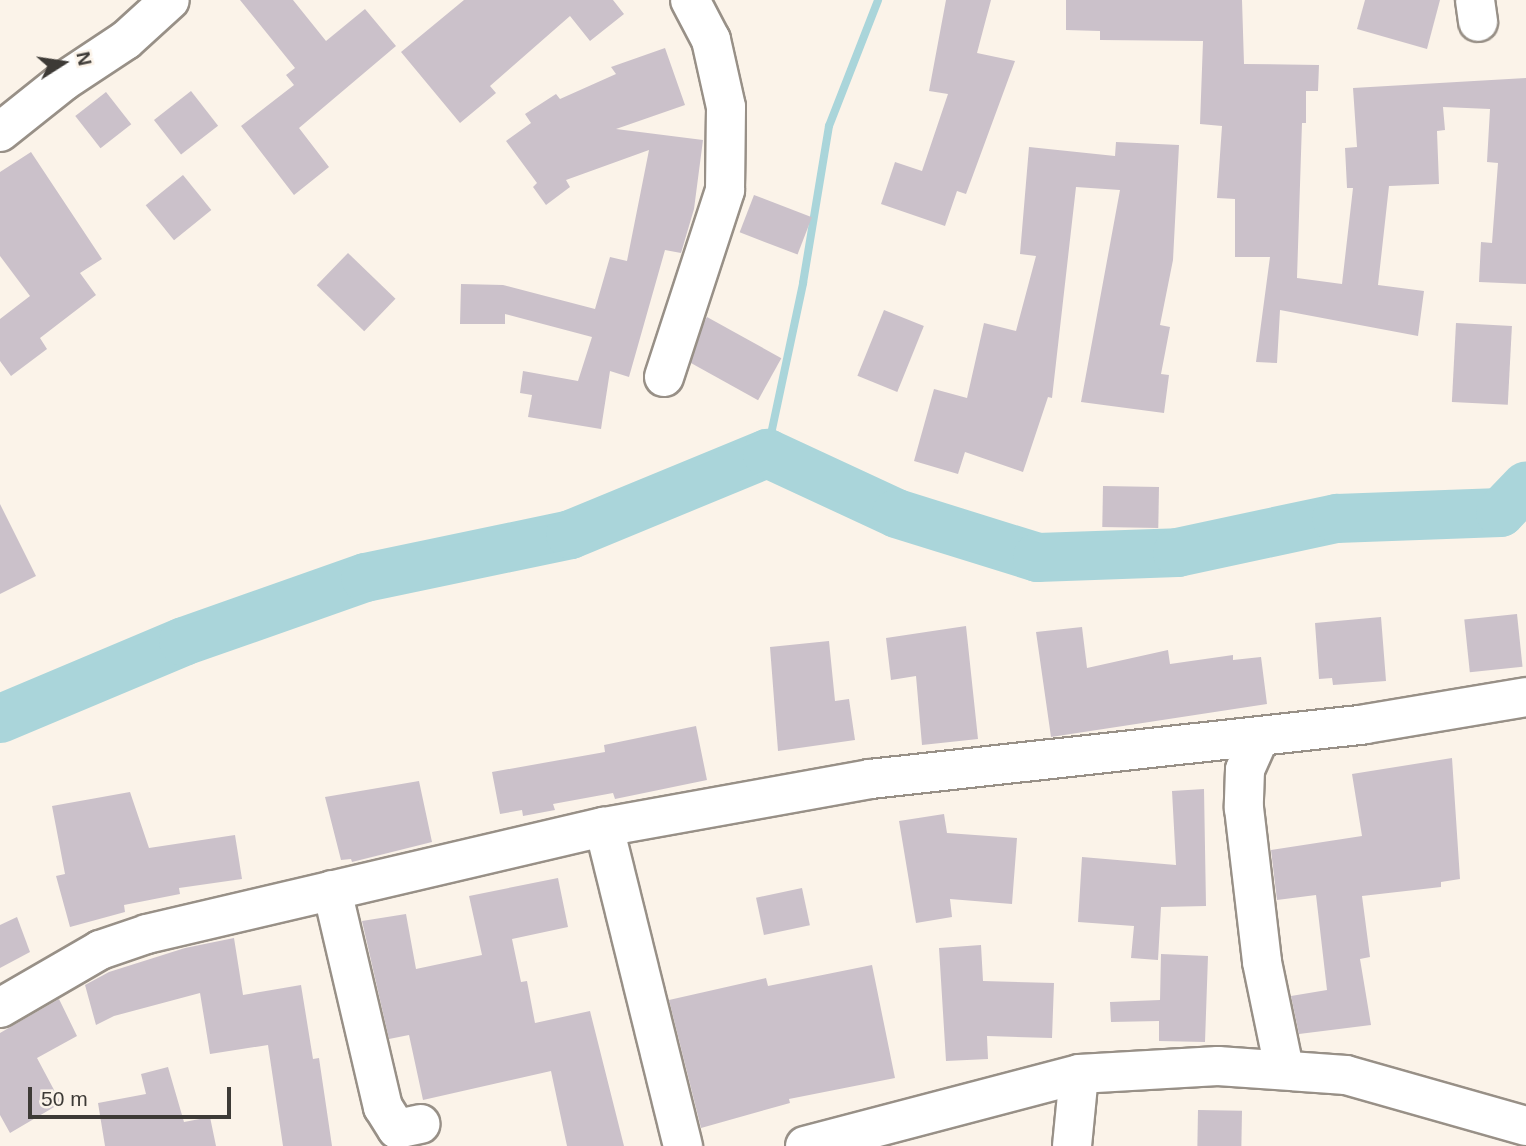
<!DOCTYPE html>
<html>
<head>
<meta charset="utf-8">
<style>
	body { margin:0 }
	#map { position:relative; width:1526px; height:1146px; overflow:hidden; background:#fbf3e9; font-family:Arial,sans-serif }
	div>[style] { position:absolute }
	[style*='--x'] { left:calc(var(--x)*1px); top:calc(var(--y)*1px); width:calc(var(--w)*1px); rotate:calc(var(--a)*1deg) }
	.stream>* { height:8px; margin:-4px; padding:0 4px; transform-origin:4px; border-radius:4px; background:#aad5da }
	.river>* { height:49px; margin:-24.5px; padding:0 24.5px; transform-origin:24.5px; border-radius:24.5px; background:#aad5da }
	.building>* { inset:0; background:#cbc1ca; transform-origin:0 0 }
	.roads { filter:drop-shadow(2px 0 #989087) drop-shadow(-2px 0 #989087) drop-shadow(0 2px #989087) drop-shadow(0 -2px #989087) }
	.minor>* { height:38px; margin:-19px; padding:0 19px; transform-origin:19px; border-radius:19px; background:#fff }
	span { translate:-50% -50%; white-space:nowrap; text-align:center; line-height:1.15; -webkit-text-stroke:6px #fbf3e9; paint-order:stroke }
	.north { position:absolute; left:28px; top:28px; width:70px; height:70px; -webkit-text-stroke:5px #fbf3e9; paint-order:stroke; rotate:78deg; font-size:19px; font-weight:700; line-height:28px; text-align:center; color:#3d3a36 }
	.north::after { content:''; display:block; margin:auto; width:24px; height:32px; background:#3d3a36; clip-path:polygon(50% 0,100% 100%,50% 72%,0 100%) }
	.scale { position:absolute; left:28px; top:1087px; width:203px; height:32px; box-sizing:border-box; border:4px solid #3d3a36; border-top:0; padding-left:9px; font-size:21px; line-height:24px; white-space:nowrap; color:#3d3a36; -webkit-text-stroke:5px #fbf3e9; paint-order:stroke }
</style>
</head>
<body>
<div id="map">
	<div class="stream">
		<i style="--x:767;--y:453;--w:174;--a:-78"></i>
		<i style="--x:803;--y:283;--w:159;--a:-80.6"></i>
		<i style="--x:829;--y:126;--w:135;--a:-68.7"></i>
	</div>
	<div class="river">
		<i style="--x:0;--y:718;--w:199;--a:-22.8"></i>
		<i style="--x:183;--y:641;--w:193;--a:-19.4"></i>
		<i style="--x:365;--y:577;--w:209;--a:-11.8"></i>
		<i style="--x:570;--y:534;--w:213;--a:-22.4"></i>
		<i style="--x:767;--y:453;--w:142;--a:24.9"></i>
		<i style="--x:896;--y:513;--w:148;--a:17.3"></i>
		<i style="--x:1037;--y:557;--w:140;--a:-2"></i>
		<i style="--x:1177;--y:552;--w:163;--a:-12.1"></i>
		<i style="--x:1336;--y:518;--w:164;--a:-2.1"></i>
		<i style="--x:1500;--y:512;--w:37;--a:-46"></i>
	</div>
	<div class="building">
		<i style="clip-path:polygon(240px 0,293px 0,326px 41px,365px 9px,396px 46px,299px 128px,329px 167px,294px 195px,241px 126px,294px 85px,286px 75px,295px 68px)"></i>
		<i style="clip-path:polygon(464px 0,613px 0,624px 14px,590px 41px,570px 16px,490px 86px,496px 93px,460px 123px,401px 52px)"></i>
		<i style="clip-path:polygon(946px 0,991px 0,977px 53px,1015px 61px,966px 194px,957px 191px,945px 226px,881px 204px,895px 162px,922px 171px,948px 94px,929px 91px)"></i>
		<i style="clip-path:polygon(1066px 0,1242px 0,1244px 64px,1319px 65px,1318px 91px,1306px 91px,1306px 123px,1302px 123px,1297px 278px,1342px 284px,1353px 188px,1347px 188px,1345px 148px,1357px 147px,1353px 88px,1526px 78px,1526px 284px,1479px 282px,1481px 242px,1492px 243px,1498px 163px,1487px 162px,1490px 109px,1443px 107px,1445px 130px,1437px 131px,1439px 184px,1389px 186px,1378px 285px,1424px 291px,1418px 336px,1280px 310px,1277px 363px,1256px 362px,1270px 257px,1235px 257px,1235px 199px,1217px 198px,1222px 126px,1200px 124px,1203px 41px,1100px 40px,1100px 31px,1066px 30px)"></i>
		<i style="clip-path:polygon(1365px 0,1440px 0,1427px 49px,1357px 29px)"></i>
		<i style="clip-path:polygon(665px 48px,685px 105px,616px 129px,703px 140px,694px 209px,681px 253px,665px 250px,629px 377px,610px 371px,601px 429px,528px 417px,532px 395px,520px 393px,523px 371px,578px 381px,592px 337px,505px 314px,505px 324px,460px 324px,461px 284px,503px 285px,595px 309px,610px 257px,627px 261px,649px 150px,566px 180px,570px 187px,546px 205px,533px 187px,537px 183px,506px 141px,531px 123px,525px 114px,556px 94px,560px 99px,616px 74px,611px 67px)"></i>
		<i style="left:191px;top:91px;width:44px;height:47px;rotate:52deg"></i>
		<i style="left:106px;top:92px;width:41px;height:39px;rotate:52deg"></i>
		<i style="clip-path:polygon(1116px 142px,1179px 145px,1173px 260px,1160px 325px,1170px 327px,1161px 374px,1169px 375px,1164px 413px,1081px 402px,1120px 190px,1076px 187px,1052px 398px,1048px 397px,1023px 472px,965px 452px,958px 474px,914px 461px,934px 389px,967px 398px,984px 323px,1016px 331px,1036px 256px,1020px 254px,1029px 147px,1115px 156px)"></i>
		<i style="clip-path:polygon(31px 152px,102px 259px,80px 273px,96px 295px,40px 338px,47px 349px,11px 376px,0 361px,0 319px,30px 296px,0 256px,0 172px)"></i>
		<i style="left:183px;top:175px;width:45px;height:48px;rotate:51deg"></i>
		<i style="left:754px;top:195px;width:62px;height:40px;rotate:21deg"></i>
		<i style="left:348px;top:253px;width:66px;height:45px;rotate:44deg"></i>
		<i style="left:884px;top:310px;width:43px;height:71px;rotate:22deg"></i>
		<i style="left:707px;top:317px;width:85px;height:48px;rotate:29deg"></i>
		<i style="left:1456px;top:323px;width:56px;height:79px;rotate:3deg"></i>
		<i style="left:1103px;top:486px;width:56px;height:41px;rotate:1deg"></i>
		<i style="clip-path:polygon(0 504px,36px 576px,0 594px)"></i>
		<i style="left:1517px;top:614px;width:53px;height:53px;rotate:84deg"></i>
		<i style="clip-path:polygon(1381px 617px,1386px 681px,1333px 685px,1332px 678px,1319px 679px,1315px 623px)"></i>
		<i style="clip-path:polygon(966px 626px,978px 739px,922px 745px,916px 676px,891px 680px,886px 638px)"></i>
		<i style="clip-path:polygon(1082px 627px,1087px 668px,1168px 650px,1170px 664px,1233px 655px,1233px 660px,1261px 657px,1267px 704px,1051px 737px,1036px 632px)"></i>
		<i style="clip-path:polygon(829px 641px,835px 701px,849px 699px,855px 740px,778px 751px,770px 647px)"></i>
		<i style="clip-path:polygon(696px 726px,707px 780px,615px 799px,613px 793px,553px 804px,555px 810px,523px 816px,522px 810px,500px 814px,492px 772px,605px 752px,604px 745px)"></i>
		<i style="clip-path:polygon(1452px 758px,1460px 879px,1441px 882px,1441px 887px,1362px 896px,1370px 957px,1360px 959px,1371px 1025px,1299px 1034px,1291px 996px,1327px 990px,1316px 895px,1277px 900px,1271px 850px,1362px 836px,1352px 774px)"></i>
		<i style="clip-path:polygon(419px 781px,432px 842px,352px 862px,351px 859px,341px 860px,325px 797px)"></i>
		<i style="clip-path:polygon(1204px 789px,1206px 906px,1161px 907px,1158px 960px,1131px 958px,1134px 926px,1078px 922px,1082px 857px,1176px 865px,1172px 791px)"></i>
		<i style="clip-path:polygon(130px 792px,149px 848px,235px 835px,242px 879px,179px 888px,180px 894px,124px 905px,125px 912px,70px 927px,56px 876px,65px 874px,52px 806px)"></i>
		<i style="clip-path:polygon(944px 814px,947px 833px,1017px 838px,1012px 904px,950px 899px,952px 917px,916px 923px,899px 821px)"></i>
		<i style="clip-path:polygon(558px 878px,568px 927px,512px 939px,521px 982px,527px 981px,535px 1023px,590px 1011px,624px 1146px,567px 1146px,551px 1071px,423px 1100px,409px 1035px,389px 1039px,362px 921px,406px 914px,416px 969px,482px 955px,469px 896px)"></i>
		<i style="left:802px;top:888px;width:38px;height:47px;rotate:78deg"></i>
		<i style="clip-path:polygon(17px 917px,30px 952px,0 968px,0 925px)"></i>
		<i style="clip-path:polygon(234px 938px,243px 995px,301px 985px,313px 1059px,319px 1058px,332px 1146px,283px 1146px,268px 1045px,210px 1054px,200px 993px,114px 1016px,96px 1025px,85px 985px,109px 972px,185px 948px)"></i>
		<i style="clip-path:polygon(981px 945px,983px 981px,1054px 983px,1052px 1038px,987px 1036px,988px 1059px,946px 1061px,939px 948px)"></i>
		<i style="clip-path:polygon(1161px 954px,1208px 956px,1205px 1042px,1159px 1041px,1159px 1021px,1111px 1022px,1110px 1002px,1160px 1000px)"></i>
		<i style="clip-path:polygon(872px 965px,895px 1078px,789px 1099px,790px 1103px,701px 1128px,669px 1000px,766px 978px,768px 986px)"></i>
		<i style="clip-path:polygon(59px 999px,77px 1036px,37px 1058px,61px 1103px,10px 1133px,0 1115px,0 1033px)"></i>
		<i style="clip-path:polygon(168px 1067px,184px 1122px,210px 1117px,216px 1146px,105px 1146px,98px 1103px,146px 1094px,141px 1074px)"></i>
		<i style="left:1198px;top:1110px;width:44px;height:36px;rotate:1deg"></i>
	</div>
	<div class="roads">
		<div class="minor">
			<i style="--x:1475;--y:0;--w:22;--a:82"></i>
			<i style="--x:0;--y:132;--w:82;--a:-38.6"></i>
			<i style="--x:64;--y:81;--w:74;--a:-33.5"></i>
			<i style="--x:126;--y:40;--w:59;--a:-42.3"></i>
			<i style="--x:664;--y:377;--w:197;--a:-71.9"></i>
			<i style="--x:725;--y:190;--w:83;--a:-89.3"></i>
			<i style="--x:726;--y:107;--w:69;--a:-102.6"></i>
			<i style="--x:711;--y:40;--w:45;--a:-117.7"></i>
			<i style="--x:1260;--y:736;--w:37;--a:114"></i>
			<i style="--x:1245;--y:770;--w:38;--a:92"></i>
			<i style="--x:1244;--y:808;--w:155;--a:83.3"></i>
			<i style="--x:1262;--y:962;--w:108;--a:78.3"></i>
			<i style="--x:604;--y:827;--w:329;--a:76.1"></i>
			<i style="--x:332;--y:890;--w:223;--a:76.8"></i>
			<i style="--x:383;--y:1107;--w:26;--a:58"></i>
			<i style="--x:397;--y:1129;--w:24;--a:-12"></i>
			<i style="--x:0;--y:1008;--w:116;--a:-30.1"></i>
			<i style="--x:100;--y:950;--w:50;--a:-18.8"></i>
			<i style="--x:147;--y:934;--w:469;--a:-13.2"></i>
			<i style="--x:604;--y:827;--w:270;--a:-10.2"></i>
			<i style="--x:870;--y:779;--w:498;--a:-6.3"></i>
			<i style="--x:1365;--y:724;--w:163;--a:-9.5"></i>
			<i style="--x:805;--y:1146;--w:283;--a:-14.7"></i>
			<i style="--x:1079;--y:1074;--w:139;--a:-3.3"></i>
			<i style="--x:1218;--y:1066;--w:128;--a:4"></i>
			<i style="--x:1346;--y:1075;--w:187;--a:15.8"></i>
			<i style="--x:1072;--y:1146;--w:72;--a:-84.4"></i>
		</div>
	</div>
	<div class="north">N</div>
	<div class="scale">50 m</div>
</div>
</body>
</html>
